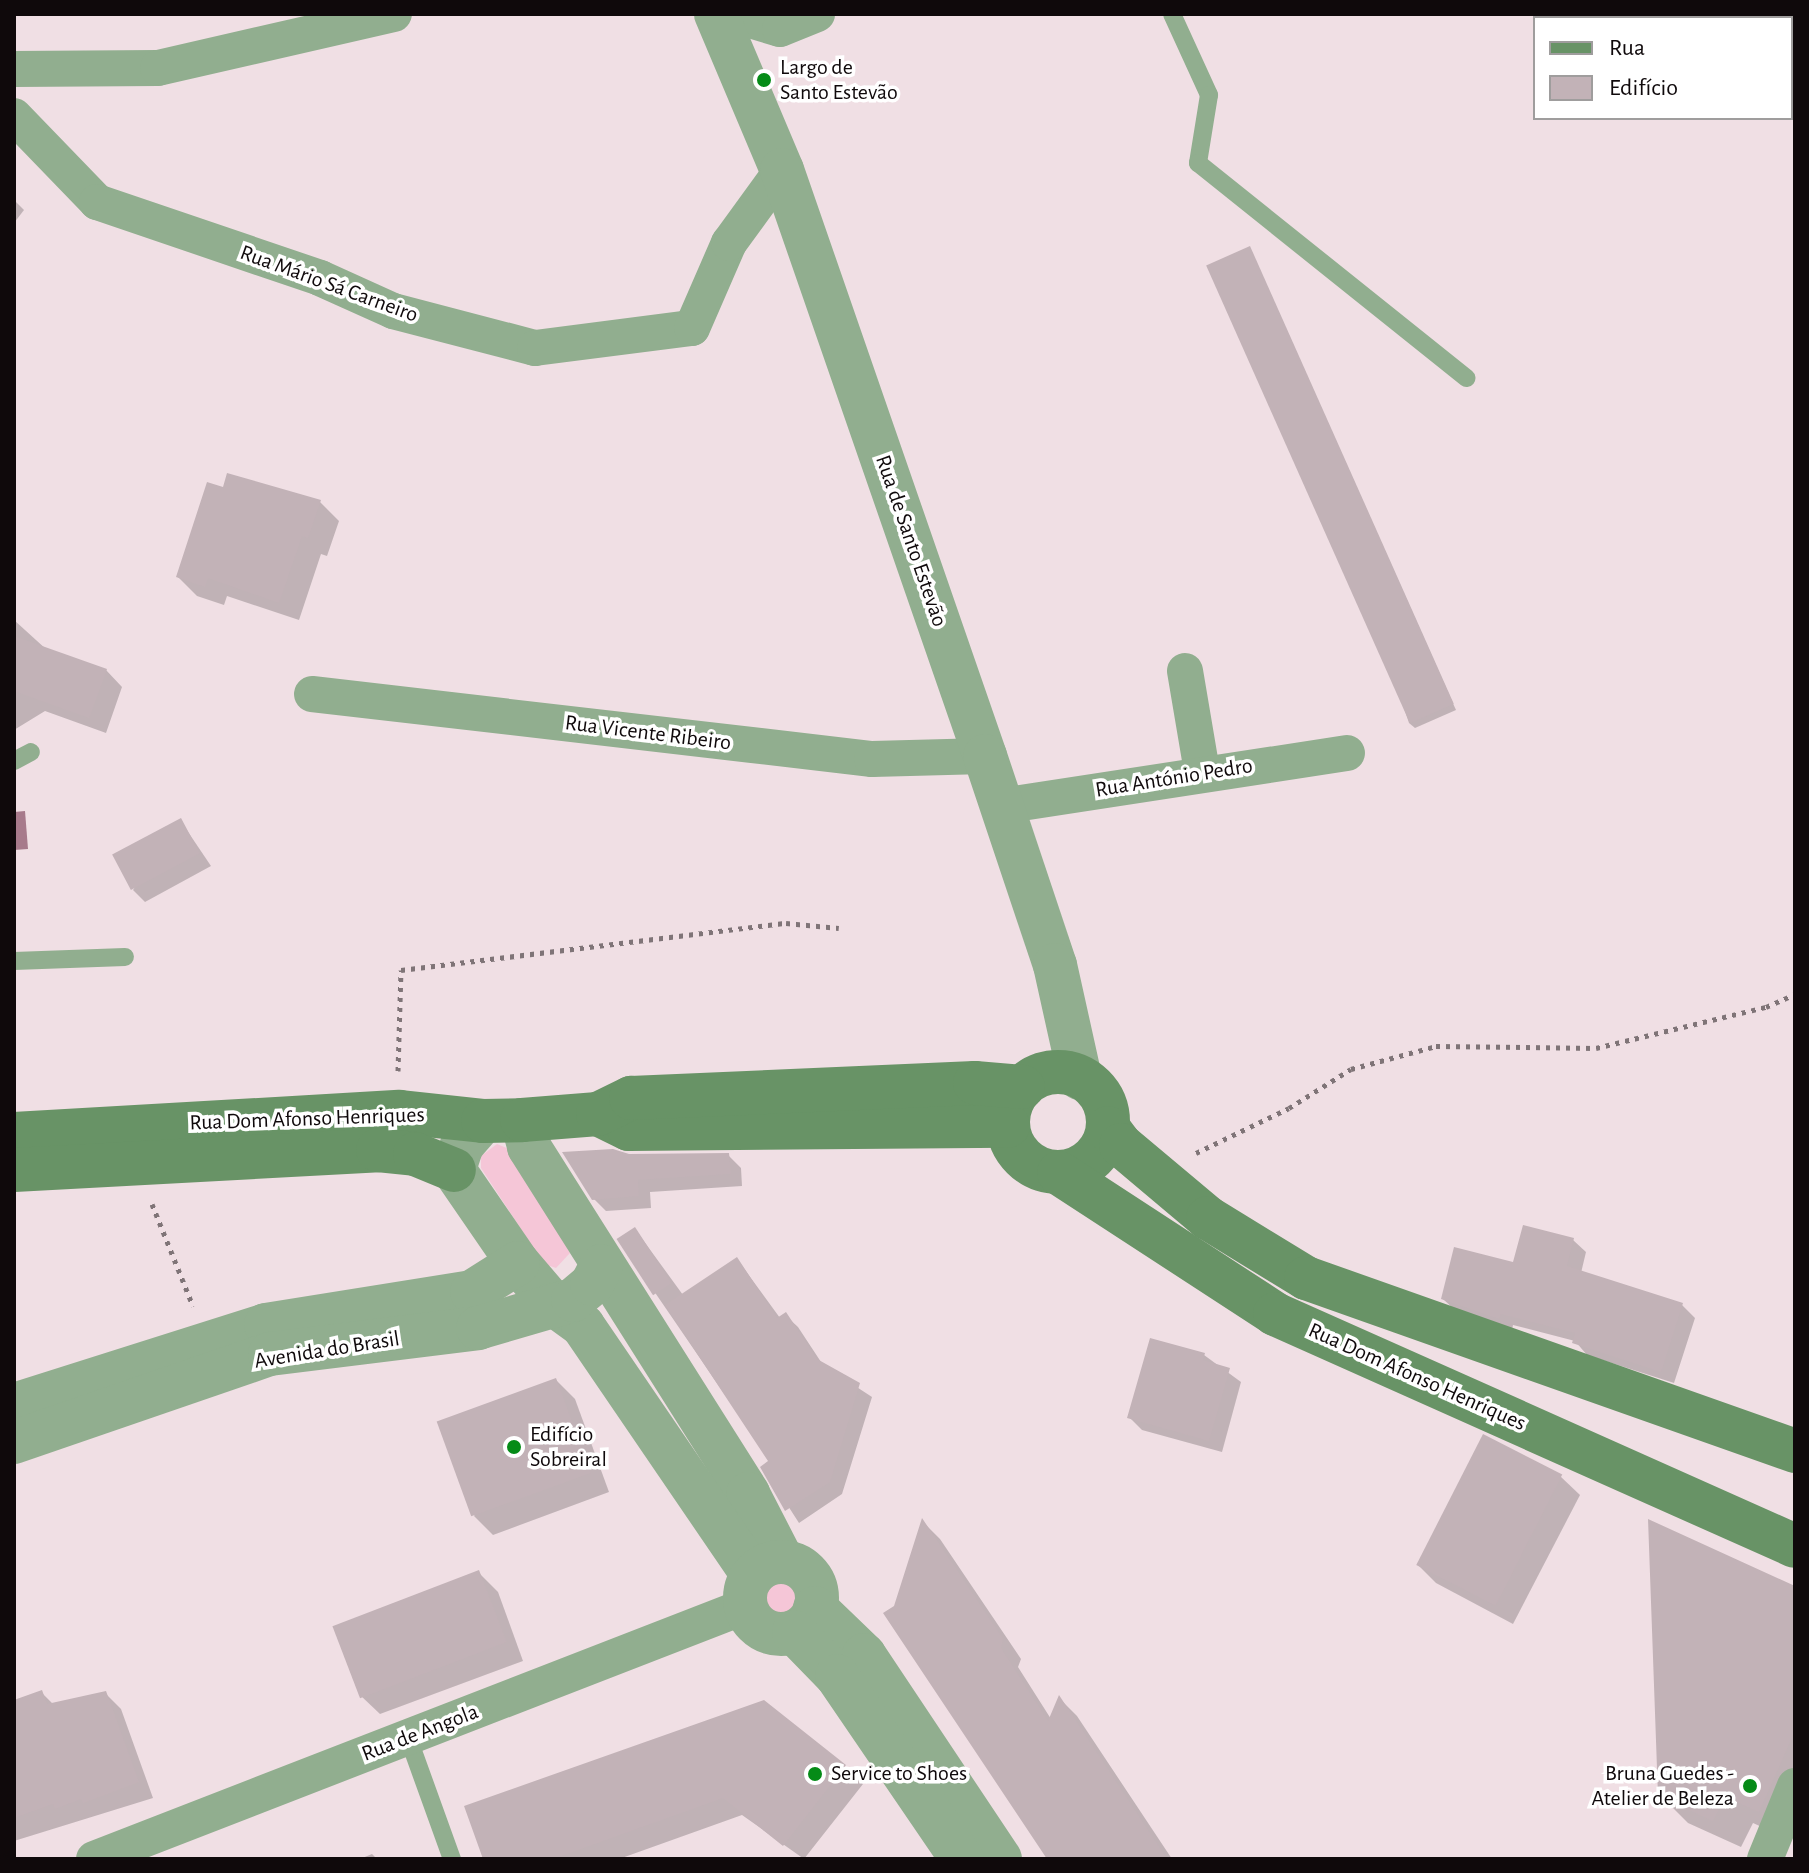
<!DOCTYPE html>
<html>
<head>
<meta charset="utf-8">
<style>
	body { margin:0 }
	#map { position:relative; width:1809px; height:1873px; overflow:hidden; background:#f0dfe4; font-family:"Alegreya Sans",sans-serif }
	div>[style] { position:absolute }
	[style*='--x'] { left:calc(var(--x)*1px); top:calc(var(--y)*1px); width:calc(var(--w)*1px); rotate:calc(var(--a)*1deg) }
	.green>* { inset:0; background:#f5c6d7 }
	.round { border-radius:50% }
	.water>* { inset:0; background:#a77a8b }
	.shadow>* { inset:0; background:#0003 }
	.building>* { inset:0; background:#c2b2b7; transform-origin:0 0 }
	.path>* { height:5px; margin-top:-2.5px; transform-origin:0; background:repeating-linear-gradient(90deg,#7f7477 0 4px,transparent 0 10px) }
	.service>* { height:18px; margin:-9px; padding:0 9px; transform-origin:9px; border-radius:9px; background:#91ae8f }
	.minor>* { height:36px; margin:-18px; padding:0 18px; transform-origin:18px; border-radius:18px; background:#91ae8f }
	.tertiary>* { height:44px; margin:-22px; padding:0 22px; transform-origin:22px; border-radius:22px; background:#91ae8f }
	.tertiary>.ring { margin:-22px; padding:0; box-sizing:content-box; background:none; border:44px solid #91ae8f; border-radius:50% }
	.secondary>* { height:44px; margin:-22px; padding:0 22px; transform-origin:22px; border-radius:22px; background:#689366 }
	.secondary>.ring { margin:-22px; padding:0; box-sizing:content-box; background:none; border:44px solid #689366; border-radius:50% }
	.dots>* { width:22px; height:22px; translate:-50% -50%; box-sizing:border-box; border:4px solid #fff; border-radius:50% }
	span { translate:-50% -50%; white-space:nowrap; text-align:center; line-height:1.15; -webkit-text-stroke:7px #fff; paint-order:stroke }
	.poi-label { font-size:22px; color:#0f090b }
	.left { translate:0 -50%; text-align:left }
	.right { translate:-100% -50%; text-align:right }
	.street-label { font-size:22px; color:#0f090b }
	.frame { position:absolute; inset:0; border:16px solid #0f090b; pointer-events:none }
	.legend { position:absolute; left:1533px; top:16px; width:260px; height:104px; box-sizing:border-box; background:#fff; border:2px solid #9f9d9d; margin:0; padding:10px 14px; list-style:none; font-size:24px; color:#0f090b }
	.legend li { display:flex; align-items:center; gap:16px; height:40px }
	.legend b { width:40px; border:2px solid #9f9d9d }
</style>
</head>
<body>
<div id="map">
	<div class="green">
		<i style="clip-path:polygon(497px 1144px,509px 1149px,570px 1253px,556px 1268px,544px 1264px,481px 1168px,481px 1156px)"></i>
		<i class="round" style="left:758px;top:1576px;width:44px;height:44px"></i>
	</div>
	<div class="water">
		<i style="clip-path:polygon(25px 811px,28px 849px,14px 850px,14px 812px)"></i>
	</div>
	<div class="shadow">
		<i style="clip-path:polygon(1769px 14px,1795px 14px,1795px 53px,1791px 18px,1766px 18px)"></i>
		<i style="clip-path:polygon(14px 200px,24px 210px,14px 223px)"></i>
		<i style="clip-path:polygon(1250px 248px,1456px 710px,1415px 728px,1409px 723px)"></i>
		<i style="clip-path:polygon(320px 502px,339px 521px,327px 556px,321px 554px,299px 620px,227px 596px,224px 605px,197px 596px,178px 577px)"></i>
		<i style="clip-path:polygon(14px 620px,47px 650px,106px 670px,122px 687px,106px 733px,45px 711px,14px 730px)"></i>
		<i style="clip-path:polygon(180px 820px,211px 866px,145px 902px,133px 890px)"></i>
		<i style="clip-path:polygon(728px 1155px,741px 1168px,742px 1186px,650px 1192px,651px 1208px,606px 1211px,593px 1198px,629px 1156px)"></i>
		<i style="clip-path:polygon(635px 1229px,683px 1295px,737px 1259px,780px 1318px,785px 1315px,798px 1327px,823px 1365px,872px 1397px,842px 1494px,799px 1523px,763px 1467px,771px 1462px,619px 1240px)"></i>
		<i style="clip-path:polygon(1573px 1240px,1586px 1252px,1581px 1273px,1682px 1305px,1695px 1318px,1674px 1383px,1587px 1355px,1575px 1341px,1513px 1325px,1512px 1330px,1456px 1311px,1443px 1299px)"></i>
		<i style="clip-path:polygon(1204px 1355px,1241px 1382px,1222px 1452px,1142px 1430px,1129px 1417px)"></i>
		<i style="clip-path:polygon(556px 1380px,575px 1399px,609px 1492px,493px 1535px,474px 1516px)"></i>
		<i style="clip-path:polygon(1560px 1476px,1580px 1495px,1513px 1624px,1436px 1583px,1417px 1564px)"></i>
		<i style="clip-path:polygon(923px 1522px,940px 1539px,1021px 1659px,1018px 1667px,1051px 1719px,1060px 1699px,1077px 1716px,1172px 1859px,1049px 1859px,896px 1607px)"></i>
		<i style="clip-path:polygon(479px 1573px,498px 1592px,523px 1661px,380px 1714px,360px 1695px)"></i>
		<i style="clip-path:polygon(1795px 1588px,1795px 1819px,1786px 1838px,1753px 1823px,1741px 1847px,1688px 1823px,1660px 1795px)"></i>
		<i style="clip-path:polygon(41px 1692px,54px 1705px,105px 1693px,121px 1709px,153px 1798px,14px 1841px,14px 1702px)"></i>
		<i style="clip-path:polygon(764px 1702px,863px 1784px,804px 1859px,742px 1815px,619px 1859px,485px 1859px)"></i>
		<i style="clip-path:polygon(372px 1854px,377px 1859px,360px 1859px)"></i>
	</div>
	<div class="building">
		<i style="left:1250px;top:246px;width:501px;height:48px;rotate:66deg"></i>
		<i style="clip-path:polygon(227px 473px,321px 500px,308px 538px,302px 536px,279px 603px,208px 578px,205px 587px,176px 577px,207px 482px,223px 487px)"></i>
		<i style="clip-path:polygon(14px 636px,107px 669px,89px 718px,14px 691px)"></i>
		<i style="left:181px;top:818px;width:40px;height:78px;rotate:62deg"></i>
		<i style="clip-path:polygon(613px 1149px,629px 1154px,729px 1153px,731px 1174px,638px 1180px,639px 1196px,592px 1200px,562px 1152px)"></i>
		<i style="clip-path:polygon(1523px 1225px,1574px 1238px,1567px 1266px,1683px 1303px,1661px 1372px,1572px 1343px,1575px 1333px,1501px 1314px,1499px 1319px,1441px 1299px,1454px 1247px,1513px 1262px)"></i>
		<i style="left:635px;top:1227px;width:67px;height:22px;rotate:57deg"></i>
		<i style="clip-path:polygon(737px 1257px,777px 1318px,786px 1312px,817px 1359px,860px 1383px,830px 1482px,785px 1511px,760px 1467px,768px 1461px,665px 1305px)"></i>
		<i style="clip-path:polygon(1150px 1338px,1205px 1353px,1203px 1360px,1230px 1368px,1209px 1441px,1127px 1418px)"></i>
		<i style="left:556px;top:1378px;width:101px;height:127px;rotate:70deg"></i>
		<i style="left:1483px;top:1434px;width:89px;height:147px;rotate:27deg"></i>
		<i style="clip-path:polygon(922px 1518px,1003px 1639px,1001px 1648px,1048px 1721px,1059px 1695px,1167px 1859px,1047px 1859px,883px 1613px,894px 1606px)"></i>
		<i style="clip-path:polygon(1648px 1519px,1795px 1586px,1795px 1731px,1759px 1812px,1725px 1797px,1713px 1821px,1658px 1796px)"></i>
		<i style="left:479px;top:1570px;width:77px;height:157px;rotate:69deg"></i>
		<i style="clip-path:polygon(42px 1690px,47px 1704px,106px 1691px,139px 1782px,83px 1803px,81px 1799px,55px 1809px,53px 1804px,14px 1818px,14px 1700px)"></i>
		<i style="clip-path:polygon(764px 1700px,846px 1765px,783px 1846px,723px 1798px,553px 1859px,483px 1859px,464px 1806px)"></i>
	</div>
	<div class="path">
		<i style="--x:398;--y:1071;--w:101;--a:-88.3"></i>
		<i style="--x:401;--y:970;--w:388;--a:-7"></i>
		<i style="--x:786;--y:923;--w:53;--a:5.4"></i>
		<i style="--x:1196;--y:1153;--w:103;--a:-25.8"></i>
		<i style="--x:1289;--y:1108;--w:73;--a:-32.2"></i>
		<i style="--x:1351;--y:1069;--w:88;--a:-15.1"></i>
		<i style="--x:1436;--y:1046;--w:160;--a:0.7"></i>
		<i style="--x:1596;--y:1048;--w:175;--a:-13.6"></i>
		<i style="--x:1766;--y:1007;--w:32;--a:-24"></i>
		<i style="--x:152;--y:1204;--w:110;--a:68.1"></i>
	</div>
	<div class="service">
		<i style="--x:1172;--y:14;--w:89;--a:65.4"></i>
		<i style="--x:1209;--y:95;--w:69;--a:99.2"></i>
		<i style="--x:1198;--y:163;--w:344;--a:38.7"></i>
		<i style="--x:14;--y:761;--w:19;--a:-28"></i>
		<i style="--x:14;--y:961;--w:111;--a:-2.1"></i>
		<i style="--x:408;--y:1737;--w:130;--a:70.2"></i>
	</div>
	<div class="minor">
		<i style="--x:730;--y:14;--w:52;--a:16.7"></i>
		<i style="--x:780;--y:29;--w:40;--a:-22"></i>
		<i style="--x:14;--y:69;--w:144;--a:-0.4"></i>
		<i style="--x:158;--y:68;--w:242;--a:-12.9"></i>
		<i style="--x:14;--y:116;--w:120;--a:46"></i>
		<i style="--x:97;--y:202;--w:236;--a:18.8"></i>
		<i style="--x:320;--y:278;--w:80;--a:24.3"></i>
		<i style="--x:393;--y:311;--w:147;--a:14.6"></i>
		<i style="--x:535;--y:348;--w:158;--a:-7.3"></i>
		<i style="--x:692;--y:328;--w:93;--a:-66.5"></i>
		<i style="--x:729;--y:243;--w:90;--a:-54"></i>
		<i style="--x:1185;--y:671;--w:101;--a:80.4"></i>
		<i style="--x:312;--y:694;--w:564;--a:6.62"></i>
		<i style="--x:872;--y:759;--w:113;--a:-1.5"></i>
		<i style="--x:1001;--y:806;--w:350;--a:-8.7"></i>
		<i style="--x:94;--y:1859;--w:699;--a:-21.21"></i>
		<i style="--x:1765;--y:1859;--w:79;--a:-67.7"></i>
	</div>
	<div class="tertiary">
		<i style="--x:716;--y:14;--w:169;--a:67.1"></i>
		<i style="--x:782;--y:170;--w:620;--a:70.89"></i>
		<i style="--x:985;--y:756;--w:220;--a:71.5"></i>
		<i style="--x:1055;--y:965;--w:116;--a:77.5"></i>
		<i style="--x:522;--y:1120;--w:28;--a:75"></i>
		<i style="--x:529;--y:1147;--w:410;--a:57.7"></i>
		<i style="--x:748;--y:1494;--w:76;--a:62.8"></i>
		<i style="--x:483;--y:1121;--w:32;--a:131"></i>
		<i style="--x:462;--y:1145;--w:26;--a:108"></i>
		<i style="--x:454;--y:1170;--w:113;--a:55.5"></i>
		<i style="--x:518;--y:1263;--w:54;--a:49.5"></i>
		<i style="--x:553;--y:1304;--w:37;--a:36"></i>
		<i style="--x:583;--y:1326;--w:301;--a:55.7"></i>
		<i style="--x:14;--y:1405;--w:264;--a:-17.6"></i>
		<i style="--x:266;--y:1325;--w:209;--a:-9.1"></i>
		<i style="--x:472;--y:1292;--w:54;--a:-32.2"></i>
		<i style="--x:14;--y:1442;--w:271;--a:-19"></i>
		<i style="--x:270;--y:1354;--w:210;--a:-7.1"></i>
		<i style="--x:478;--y:1328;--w:99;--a:-16.4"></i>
		<i style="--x:573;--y:1300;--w:25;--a:-40"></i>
		<i style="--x:592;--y:1284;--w:20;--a:-63"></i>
		<i class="ring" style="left:745px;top:1562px;width:28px;height:28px"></i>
		<i style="--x:815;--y:1608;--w:68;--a:43.8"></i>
		<i style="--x:864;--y:1655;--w:245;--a:56.3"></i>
		<i style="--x:794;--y:1632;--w:62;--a:45.7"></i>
		<i style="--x:837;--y:1676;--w:222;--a:55.7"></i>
	</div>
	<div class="secondary">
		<i class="ring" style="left:1008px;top:1072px;width:56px;height:56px"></i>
		<i style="--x:598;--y:1114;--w:34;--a:26"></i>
		<i style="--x:629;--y:1129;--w:379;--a:-0.5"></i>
		<i style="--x:1108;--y:1128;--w:21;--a:53"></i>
		<i style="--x:1121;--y:1145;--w:114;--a:40"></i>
		<i style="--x:1208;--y:1218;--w:115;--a:31.5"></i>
		<i style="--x:1306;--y:1278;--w:519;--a:19.48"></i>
		<i style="--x:14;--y:1134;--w:386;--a:-3.3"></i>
		<i style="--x:399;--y:1112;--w:84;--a:6.1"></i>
		<i style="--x:483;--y:1121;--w:39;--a:-1"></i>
		<i style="--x:522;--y:1120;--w:76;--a:-4.5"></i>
		<i style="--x:598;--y:1114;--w:37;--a:-26"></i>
		<i style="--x:631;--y:1098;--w:344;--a:-2.5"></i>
		<i style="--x:975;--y:1083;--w:48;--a:4.8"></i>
		<i style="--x:14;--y:1170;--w:365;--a:-3.1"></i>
		<i style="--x:378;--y:1150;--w:37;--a:6"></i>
		<i style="--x:415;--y:1154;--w:42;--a:22.3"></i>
		<i style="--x:1059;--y:1173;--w:258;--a:33.1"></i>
		<i style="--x:1275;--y:1314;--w:569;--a:24.04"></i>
	</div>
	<div class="dots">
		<i style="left:764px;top:80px;background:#058b17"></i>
		<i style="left:514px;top:1447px;background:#058b17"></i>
		<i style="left:815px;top:1774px;background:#058b17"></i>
		<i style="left:1750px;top:1786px;background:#058b17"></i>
	</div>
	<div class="poi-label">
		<span class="left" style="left:780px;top:80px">Largo de<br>Santo Estevão</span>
		<span class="left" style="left:530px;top:1447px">Edifício<br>Sobreiral</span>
		<span class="right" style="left:1734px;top:1786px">Bruna Guedes -<br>Atelier de Beleza</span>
		<span class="left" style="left:831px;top:1774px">Service to Shoes</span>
	</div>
	<div class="street-label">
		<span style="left:329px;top:284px;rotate:20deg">Rua Mário Sá Carneiro</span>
		<span style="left:911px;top:541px;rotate:71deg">Rua de Santo Estevão</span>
		<span style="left:648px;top:733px;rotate:7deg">Rua Vicente Ribeiro</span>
		<span style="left:1174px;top:778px;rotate:-9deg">Rua António Pedro</span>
		<span style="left:307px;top:1119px;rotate:-2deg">Rua Dom Afonso Henriques</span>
		<span style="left:327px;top:1350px;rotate:-9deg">Avenida do Brasil</span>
		<span style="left:1417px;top:1377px;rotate:24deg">Rua Dom Afonso Henriques</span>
		<span style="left:420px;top:1733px;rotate:-21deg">Rua de Angola</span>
	</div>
	<div class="frame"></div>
	<ul class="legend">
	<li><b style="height:10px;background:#689366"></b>Rua</li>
	<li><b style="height:22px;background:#c2b2b7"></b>Edifício</li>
	</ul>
</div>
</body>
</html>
